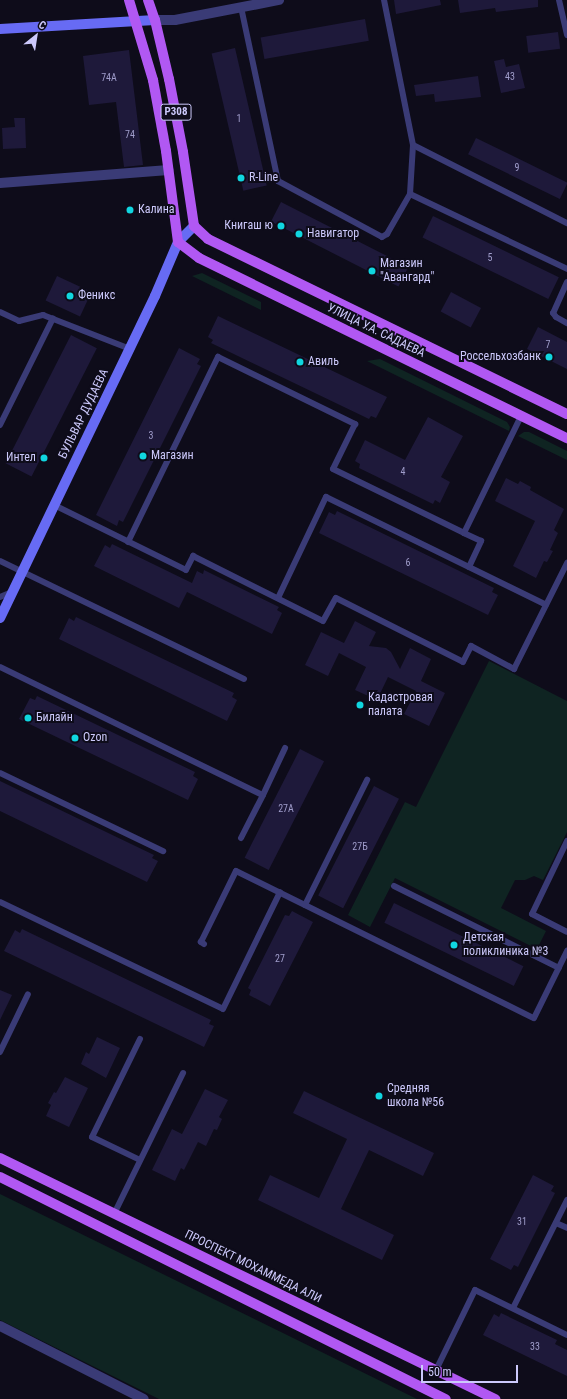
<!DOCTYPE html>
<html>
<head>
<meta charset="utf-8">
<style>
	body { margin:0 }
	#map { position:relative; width:567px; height:1399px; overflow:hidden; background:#0e0c1a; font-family:"Roboto Condensed",sans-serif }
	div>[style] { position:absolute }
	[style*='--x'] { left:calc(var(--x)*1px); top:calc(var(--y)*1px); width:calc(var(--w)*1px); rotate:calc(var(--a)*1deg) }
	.green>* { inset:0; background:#0f2422 }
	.building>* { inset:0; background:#1e193a; transform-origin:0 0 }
	.service>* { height:6px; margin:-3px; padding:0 3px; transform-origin:3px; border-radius:3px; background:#3a3b76 }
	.minor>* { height:10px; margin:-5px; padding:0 5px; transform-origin:5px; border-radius:5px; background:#3a3b76 }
	.tertiary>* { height:10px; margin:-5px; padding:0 5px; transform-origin:5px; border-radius:5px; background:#3a3b76 }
	.secondary>* { height:10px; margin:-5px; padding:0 5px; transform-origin:5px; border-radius:5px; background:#676bf4 }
	.primary>* { height:10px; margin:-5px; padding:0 5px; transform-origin:5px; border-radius:5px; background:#b158f3 }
	.dots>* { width:11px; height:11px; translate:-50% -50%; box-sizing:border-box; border:2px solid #0e0c1a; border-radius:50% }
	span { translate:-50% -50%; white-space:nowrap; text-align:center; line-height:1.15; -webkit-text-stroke:4px #0e0c1a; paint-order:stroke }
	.number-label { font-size:10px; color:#a09dcb }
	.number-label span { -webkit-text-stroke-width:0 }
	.shield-label span { padding:1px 3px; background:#0e0c1a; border:1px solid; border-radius:3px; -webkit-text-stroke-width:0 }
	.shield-label { font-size:11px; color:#ccc9fb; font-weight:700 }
	.poi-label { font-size:12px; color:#ccc9fb }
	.left { translate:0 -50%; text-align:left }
	.right { translate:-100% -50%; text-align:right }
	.street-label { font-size:12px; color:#ccc9fb }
	.north { position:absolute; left:16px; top:16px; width:40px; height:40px; -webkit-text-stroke:3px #0e0c1a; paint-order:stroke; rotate:30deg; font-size:11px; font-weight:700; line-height:16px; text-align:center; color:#ccc9fb }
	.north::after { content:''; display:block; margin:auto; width:14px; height:18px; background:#ccc9fb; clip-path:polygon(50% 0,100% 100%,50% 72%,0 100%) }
	.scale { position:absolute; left:421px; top:1365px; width:97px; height:18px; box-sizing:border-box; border:2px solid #ccc9fb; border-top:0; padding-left:5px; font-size:12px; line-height:14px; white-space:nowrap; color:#ccc9fb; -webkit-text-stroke:3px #0e0c1a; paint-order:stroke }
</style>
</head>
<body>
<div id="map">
	<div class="green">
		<i style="clip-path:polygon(202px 273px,261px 302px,261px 310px,192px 276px)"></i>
		<i style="clip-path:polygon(380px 359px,507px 422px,510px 427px,509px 431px,367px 361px)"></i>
		<i style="clip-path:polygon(524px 432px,529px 432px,567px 451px,567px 460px,518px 436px)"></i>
		<i style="clip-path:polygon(489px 661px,567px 701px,567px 832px,543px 880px,534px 876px,525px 880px,515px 880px,501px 908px,546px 931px,537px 949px,395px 878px,370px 927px,348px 915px,405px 802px,416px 807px)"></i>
		<i style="clip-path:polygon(0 1194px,417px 1399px,159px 1399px,0 1320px)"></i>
	</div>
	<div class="building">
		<i style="clip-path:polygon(394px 0,440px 0,441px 5px,396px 14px)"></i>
		<i style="clip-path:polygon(458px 0,538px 0,538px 7px,496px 12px,495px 8px,460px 13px)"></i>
		<i style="left:365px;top:19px;width:22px;height:106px;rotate:80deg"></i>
		<i style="left:558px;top:32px;width:17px;height:32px;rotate:83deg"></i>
		<i style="left:235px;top:48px;width:141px;height:24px;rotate:77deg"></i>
		<i style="clip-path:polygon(129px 50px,143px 165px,124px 167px,116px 102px,89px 105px,83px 56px)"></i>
		<i style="clip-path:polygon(504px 59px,506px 67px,519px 64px,525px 88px,501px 93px,494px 61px)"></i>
		<i style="clip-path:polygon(478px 76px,481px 97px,435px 102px,434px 94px,416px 96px,414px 85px)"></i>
		<i style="clip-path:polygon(14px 118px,25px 118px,26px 148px,3px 149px,2px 128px,15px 127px)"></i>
		<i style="left:476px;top:138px;width:102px;height:18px;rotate:26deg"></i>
		<i style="left:281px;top:202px;width:143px;height:22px;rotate:27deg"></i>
		<i style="left:433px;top:216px;width:140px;height:24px;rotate:26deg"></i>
		<i style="left:57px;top:276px;width:38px;height:27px;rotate:25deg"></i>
		<i style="left:451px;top:292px;width:34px;height:22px;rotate:28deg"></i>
		<i style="clip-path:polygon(218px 316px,387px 397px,376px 418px,371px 416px,369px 419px,211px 343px,213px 340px,208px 337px)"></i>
		<i style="clip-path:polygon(538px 327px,567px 342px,567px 369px,527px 349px)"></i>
		<i style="left:71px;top:335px;width:29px;height:144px;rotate:27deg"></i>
		<i style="clip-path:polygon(179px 348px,200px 359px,197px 364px,201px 366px,123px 522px,119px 520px,117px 526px,96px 515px)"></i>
		<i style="clip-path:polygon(428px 417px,463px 436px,441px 477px,450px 482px,440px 503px,435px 500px,433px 504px,359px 468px,360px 464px,355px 461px,365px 440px,405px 460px)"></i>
		<i style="clip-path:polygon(506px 478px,518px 484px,520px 481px,531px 487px,530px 490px,564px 509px,554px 530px,558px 533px,550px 550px,553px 551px,547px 562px,544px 561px,536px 578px,513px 566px,535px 521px,495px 501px)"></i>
		<i style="clip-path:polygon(337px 511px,494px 588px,492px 592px,498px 595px,488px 615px,319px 533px,329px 512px,335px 515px)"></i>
		<i style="clip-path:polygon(112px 544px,192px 583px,197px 571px,203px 574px,204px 570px,279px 607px,277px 610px,282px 613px,272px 634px,187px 592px,179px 608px,94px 566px,105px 545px,110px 548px)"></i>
		<i style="clip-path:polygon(76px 617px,234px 693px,232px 697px,237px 700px,227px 721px,59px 639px,69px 618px,74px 621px)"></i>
		<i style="clip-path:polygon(355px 621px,376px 632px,369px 646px,386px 648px,391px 652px,400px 669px,410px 648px,431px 659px,421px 681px,445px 693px,429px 726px,404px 714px,416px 691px,388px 677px,377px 700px,355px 690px,366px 667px,339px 653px,328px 676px,305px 665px,321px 632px,344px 643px)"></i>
		<i style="clip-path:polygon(37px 696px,195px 772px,193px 776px,198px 779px,188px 800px,19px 719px,30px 698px,35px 700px)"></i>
		<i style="left:300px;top:749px;width:27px;height:122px;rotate:27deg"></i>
		<i style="clip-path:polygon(0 781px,154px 855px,152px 858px,158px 861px,147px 882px,0 811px)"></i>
		<i style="left:374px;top:786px;width:28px;height:123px;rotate:27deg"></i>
		<i style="left:394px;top:903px;width:144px;height:22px;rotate:26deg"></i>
		<i style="clip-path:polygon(292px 911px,313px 922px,270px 1006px,249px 995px,251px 990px,248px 988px,285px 915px,289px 916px)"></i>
		<i style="clip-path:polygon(22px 929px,211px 1020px,209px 1024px,214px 1026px,204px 1047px,4px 951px,15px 930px,20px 933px)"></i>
		<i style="clip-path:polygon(0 990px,12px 995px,0 1020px)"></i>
		<i style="clip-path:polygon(97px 1037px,120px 1048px,106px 1078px,81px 1064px,86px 1052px,89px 1054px)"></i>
		<i style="clip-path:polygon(65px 1077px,88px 1088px,69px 1127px,46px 1116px,51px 1105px,48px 1103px,54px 1092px,56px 1093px)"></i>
		<i style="clip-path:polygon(205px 1089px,228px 1100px,219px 1117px,222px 1119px,217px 1130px,214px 1129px,206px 1146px,198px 1142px,184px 1170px,181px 1168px,175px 1181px,152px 1170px,172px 1129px,182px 1134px)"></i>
		<i style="clip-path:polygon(304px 1091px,434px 1153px,423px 1176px,369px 1150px,341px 1209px,394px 1235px,382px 1260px,258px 1200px,270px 1175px,319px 1198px,347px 1139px,293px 1113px)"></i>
		<i style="clip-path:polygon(533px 1175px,554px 1186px,551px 1191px,555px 1193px,518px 1267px,514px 1265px,511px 1270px,490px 1259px)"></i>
		<i style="clip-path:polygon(501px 1313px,557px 1340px,555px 1344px,567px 1350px,567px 1376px,483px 1335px,494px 1314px,499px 1317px)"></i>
	</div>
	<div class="service">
		<i style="--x:559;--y:0;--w:36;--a:77"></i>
		<i style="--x:241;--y:7;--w:178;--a:78"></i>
		<i style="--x:278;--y:181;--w:118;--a:28.3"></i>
		<i style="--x:382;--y:237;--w:6;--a:-31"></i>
		<i style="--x:387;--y:234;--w:46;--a:-60.1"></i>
		<i style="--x:410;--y:194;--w:49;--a:-86.5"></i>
		<i style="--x:413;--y:145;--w:148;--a:-101.3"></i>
		<i style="--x:413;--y:145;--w:173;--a:26.9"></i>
		<i style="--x:410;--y:194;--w:174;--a:25.5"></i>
		<i style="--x:567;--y:282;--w:34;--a:114"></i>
		<i style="--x:553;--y:313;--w:5;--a:53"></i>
		<i style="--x:556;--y:317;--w:13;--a:29"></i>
		<i style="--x:0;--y:312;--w:21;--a:25"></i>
		<i style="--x:19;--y:321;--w:25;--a:-14"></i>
		<i style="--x:43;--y:315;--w:93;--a:21.3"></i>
		<i style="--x:0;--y:425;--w:119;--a:-63.6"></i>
		<i style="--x:54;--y:505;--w:147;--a:26.2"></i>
		<i style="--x:186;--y:570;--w:16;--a:-63"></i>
		<i style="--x:193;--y:556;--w:145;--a:26.6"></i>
		<i style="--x:323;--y:621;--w:26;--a:-61"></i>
		<i style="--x:336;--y:598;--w:142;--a:26.7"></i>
		<i style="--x:463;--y:662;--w:18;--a:-63"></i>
		<i style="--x:471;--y:646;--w:49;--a:28.1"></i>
		<i style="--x:514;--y:669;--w:119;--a:-63.4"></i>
		<i style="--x:128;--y:542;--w:206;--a:-64.1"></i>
		<i style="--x:218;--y:357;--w:153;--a:26.1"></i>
		<i style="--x:355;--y:424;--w:50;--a:116.1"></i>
		<i style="--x:333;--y:469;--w:146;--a:26"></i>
		<i style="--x:0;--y:561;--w:271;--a:25.8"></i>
		<i style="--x:469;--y:567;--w:29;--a:-65"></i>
		<i style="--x:481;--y:541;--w:19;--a:-155"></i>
		<i style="--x:464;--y:533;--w:130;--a:-64"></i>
		<i style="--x:0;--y:597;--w:13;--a:-23"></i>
		<i style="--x:278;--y:598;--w:112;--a:-64.6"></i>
		<i style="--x:326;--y:497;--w:245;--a:26.1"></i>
		<i style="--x:0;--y:667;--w:292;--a:26"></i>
		<i style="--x:263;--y:795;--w:52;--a:-64.9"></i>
		<i style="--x:0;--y:773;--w:181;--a:25.6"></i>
		<i style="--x:241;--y:838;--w:48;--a:-62.9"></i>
		<i style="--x:567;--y:841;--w:81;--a:115.6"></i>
		<i style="--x:532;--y:914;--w:39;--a:27"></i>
		<i style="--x:394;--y:886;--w:184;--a:26.4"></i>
		<i style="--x:0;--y:902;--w:247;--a:25.6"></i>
		<i style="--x:223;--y:1009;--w:130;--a:-64"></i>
		<i style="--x:305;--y:905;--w:140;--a:-63.6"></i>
		<i style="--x:204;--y:944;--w:4;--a:-146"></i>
		<i style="--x:201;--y:942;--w:79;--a:-63.8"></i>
		<i style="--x:236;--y:871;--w:332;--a:26.3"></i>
		<i style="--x:534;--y:1018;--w:75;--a:-63.8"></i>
		<i style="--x:140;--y:1039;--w:109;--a:116.1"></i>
		<i style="--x:92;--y:1137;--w:53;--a:25.6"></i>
		<i style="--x:0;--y:1052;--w:64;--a:-64.2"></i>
		<i style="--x:114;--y:1214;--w:157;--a:-63.9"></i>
		<i style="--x:556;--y:1223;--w:12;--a:24"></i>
		<i style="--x:513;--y:1308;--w:121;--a:-63.4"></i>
		<i style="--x:436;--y:1370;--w:89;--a:-64"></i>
		<i style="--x:475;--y:1290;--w:102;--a:26.1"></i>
	</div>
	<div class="minor">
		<i style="--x:0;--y:183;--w:169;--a:-4.4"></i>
		<i style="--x:0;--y:1326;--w:161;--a:26.9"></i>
	</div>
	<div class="tertiary">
		<i style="--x:155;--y:20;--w:20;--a:0"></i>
		<i style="--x:175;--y:20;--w:106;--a:-10.9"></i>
	</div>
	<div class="secondary">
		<i style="--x:0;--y:29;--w:155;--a:-3.3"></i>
		<i style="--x:0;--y:618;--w:357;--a:-64.3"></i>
		<i style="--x:155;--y:296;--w:59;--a:-66.9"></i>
		<i style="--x:178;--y:242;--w:23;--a:-45"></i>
	</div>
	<div class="primary">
		<i style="--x:129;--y:0;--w:84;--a:73.3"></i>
		<i style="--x:153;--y:80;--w:72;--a:79.6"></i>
		<i style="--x:166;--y:151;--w:92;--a:82.5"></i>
		<i style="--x:178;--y:242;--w:26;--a:37"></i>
		<i style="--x:199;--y:258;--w:410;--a:26.1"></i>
		<i style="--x:148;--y:0;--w:21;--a:71"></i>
		<i style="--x:155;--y:20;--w:61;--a:76.7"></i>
		<i style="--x:169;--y:79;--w:74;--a:79.1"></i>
		<i style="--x:183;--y:152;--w:75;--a:81.5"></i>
		<i style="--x:194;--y:226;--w:19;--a:43"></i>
		<i style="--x:208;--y:239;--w:399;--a:26"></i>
		<i style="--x:0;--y:1158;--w:551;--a:25.96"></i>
		<i style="--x:0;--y:1177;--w:498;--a:26.5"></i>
	</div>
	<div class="dots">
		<i style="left:241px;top:178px;background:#10d6e0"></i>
		<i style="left:130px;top:210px;background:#10d6e0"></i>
		<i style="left:281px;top:226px;background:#10d6e0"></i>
		<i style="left:299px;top:234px;background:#10d6e0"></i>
		<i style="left:372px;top:271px;background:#10d6e0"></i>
		<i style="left:70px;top:296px;background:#10d6e0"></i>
		<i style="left:549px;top:357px;background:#10d6e0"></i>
		<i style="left:300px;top:362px;background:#10d6e0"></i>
		<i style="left:143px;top:456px;background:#10d6e0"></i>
		<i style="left:44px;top:458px;background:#10d6e0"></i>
		<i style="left:360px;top:705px;background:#10d6e0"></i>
		<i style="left:28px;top:718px;background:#10d6e0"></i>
		<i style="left:75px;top:738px;background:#10d6e0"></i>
		<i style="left:454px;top:945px;background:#10d6e0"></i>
		<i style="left:379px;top:1096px;background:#10d6e0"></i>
	</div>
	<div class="number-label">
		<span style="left:510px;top:77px">43</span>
		<span style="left:109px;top:78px">74А</span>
		<span style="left:239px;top:119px">1</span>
		<span style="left:130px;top:135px">74</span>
		<span style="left:517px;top:168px">9</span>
		<span style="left:490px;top:258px">5</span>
		<span style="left:548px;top:345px">7</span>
		<span style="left:151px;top:436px">3</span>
		<span style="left:403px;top:472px">4</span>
		<span style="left:408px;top:563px">6</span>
		<span style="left:286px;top:809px">27А</span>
		<span style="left:360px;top:847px">27Б</span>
		<span style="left:280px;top:959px">27</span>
		<span style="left:522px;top:1222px">31</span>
		<span style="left:535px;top:1347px">33</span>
	</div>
	<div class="shield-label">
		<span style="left:176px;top:112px">P308</span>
	</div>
	<div class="poi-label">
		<span class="left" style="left:249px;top:178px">R-Line</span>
		<span class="left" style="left:138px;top:210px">Калина</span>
		<span class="right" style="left:273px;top:226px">Книгаш ю</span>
		<span class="left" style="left:307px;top:234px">Навигатор</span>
		<span class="left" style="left:380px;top:271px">Магазин<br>"Авангард"</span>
		<span class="left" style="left:78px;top:296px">Феникс</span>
		<span class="right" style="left:541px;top:357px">Россельхозбанк</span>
		<span class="left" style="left:308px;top:362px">Авиль</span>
		<span class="left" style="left:151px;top:456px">Магазин</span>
		<span class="right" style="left:36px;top:458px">Интел</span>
		<span class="left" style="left:368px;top:705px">Кадастровая<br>палата</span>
		<span class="left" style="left:36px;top:718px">Билайн</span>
		<span class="left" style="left:83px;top:738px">Ozon</span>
		<span class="left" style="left:463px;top:945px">Детская<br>поликлиника №3</span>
		<span class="left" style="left:387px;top:1096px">Средняя<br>школа №56</span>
	</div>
	<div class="street-label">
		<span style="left:376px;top:331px;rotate:26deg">УЛИЦА У.А. САДАЕВА</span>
		<span style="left:84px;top:414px;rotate:-64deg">БУЛЬВАР ДУДАЕВА</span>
		<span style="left:253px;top:1267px;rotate:26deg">ПРОСПЕКТ МОХАММЕДА АЛИ</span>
	</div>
	<div class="north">С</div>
	<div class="scale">50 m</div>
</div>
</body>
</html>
